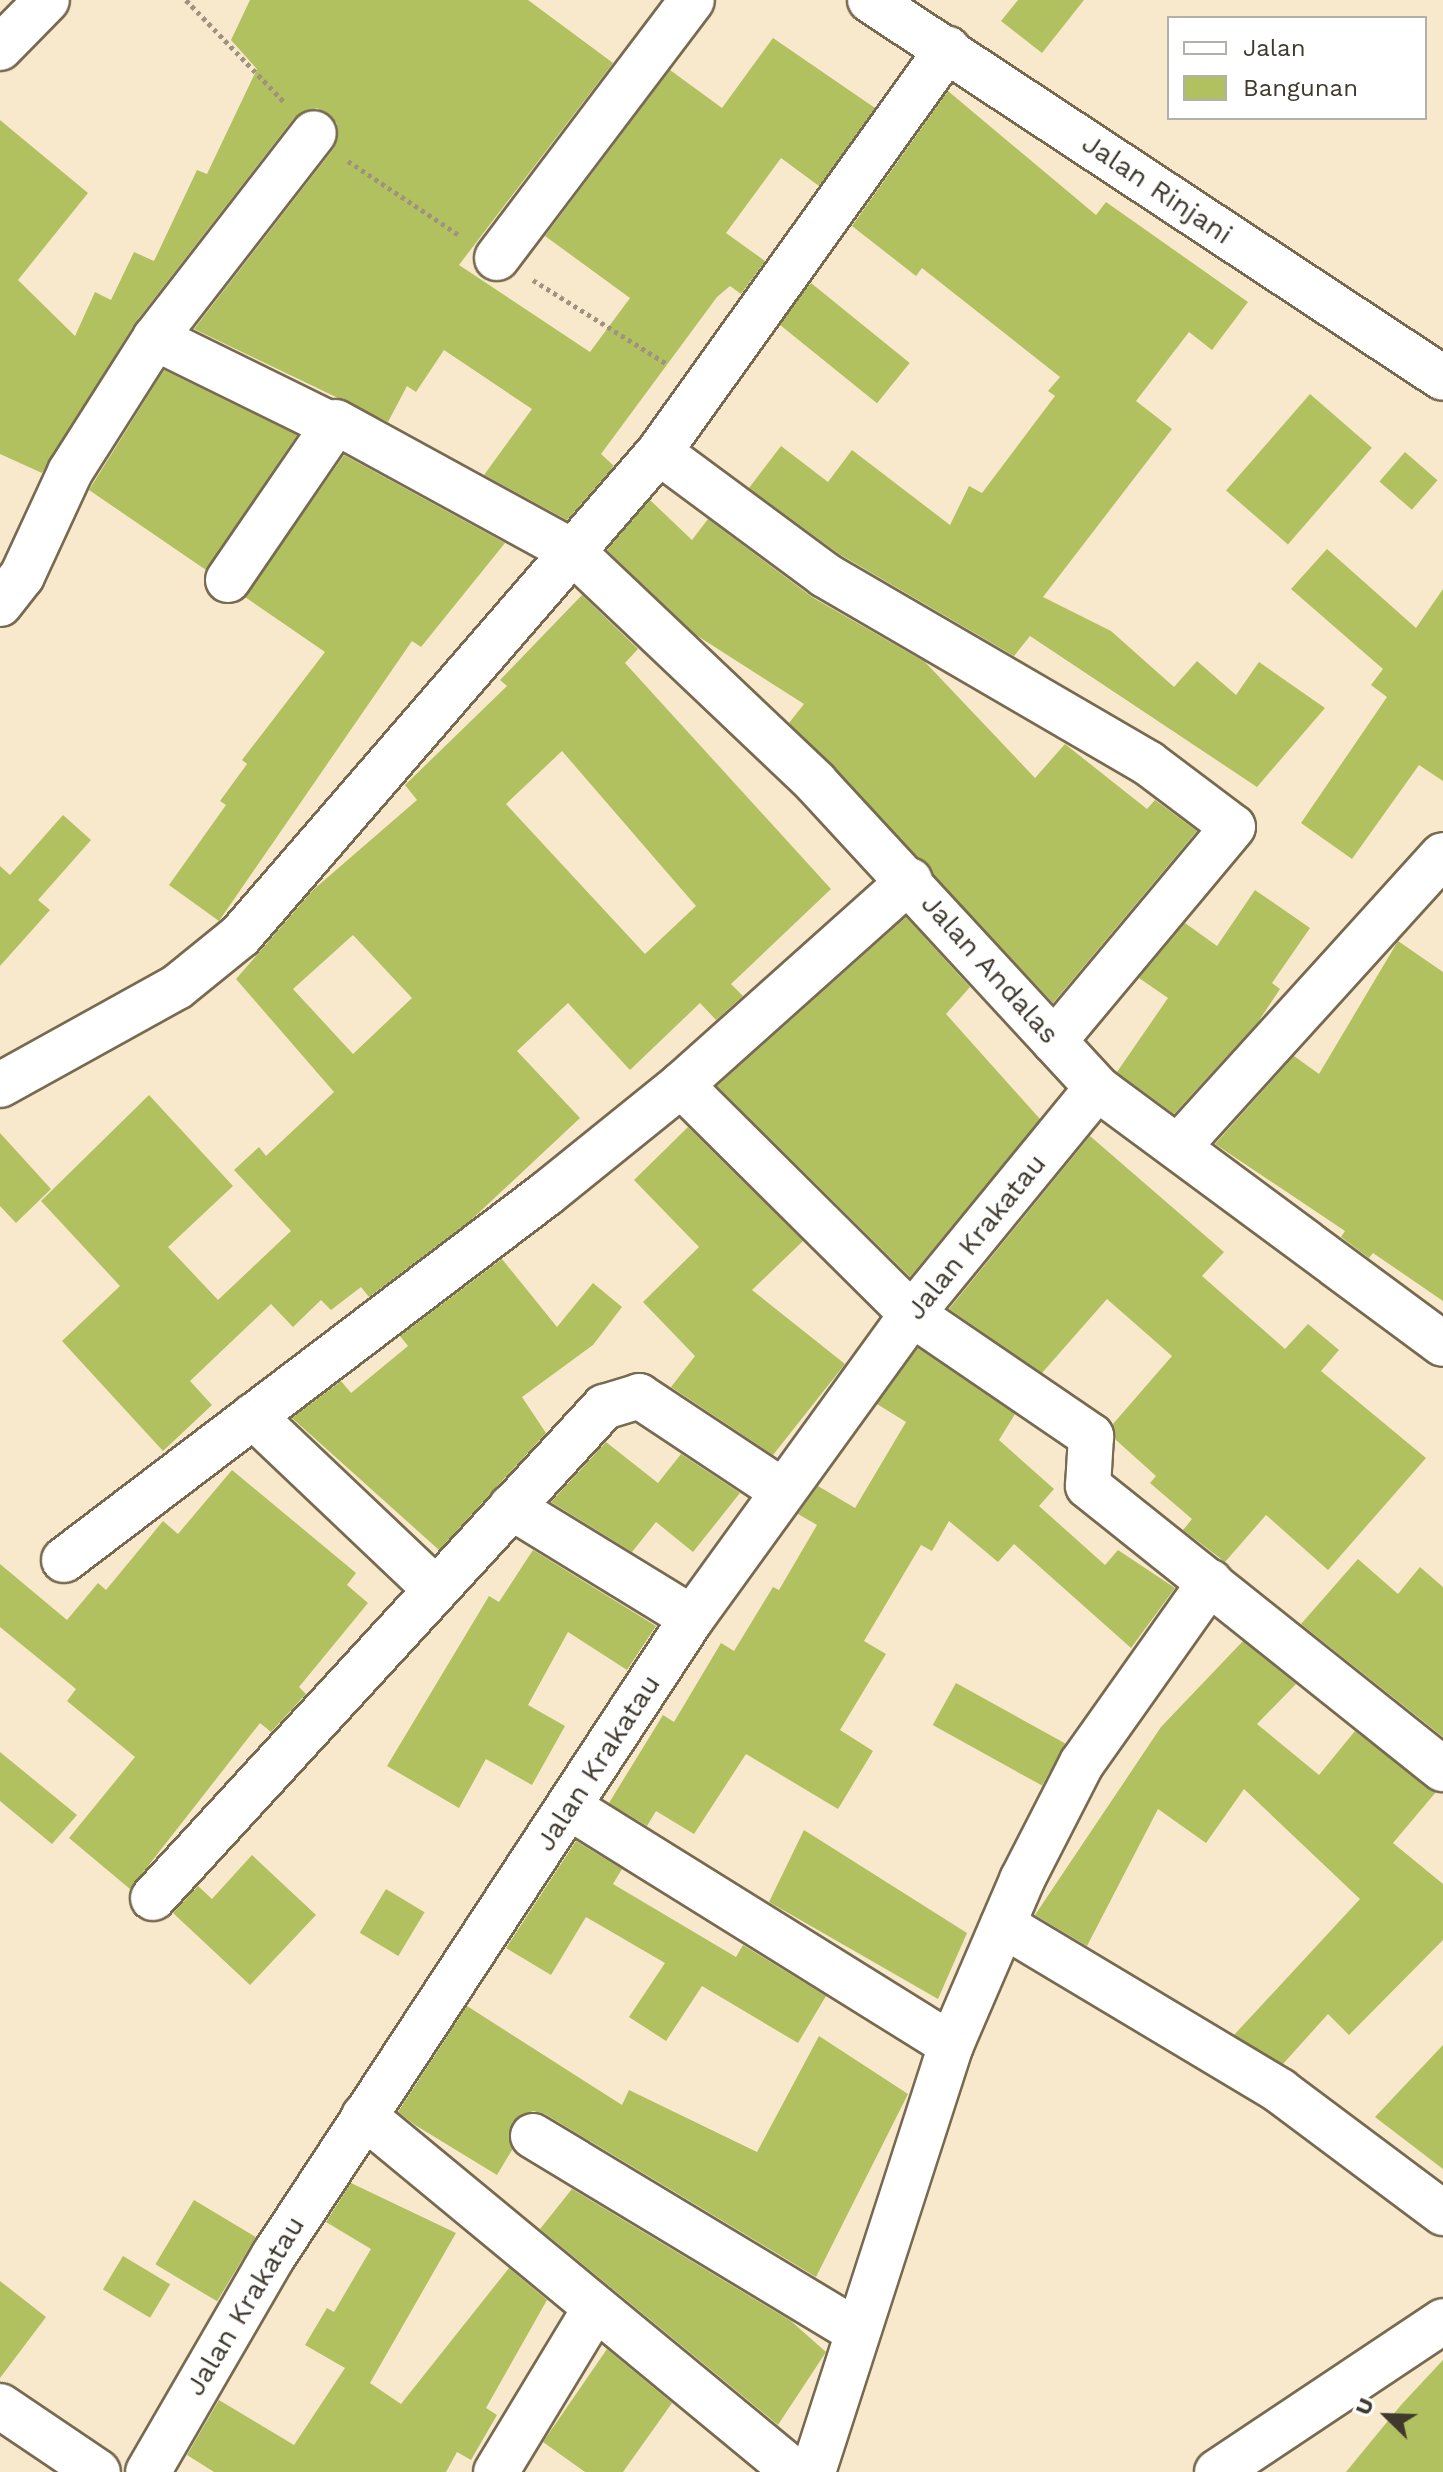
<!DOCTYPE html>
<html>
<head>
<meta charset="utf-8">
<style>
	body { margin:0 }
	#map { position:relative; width:1443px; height:2472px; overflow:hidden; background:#f8e9cc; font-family:"Work Sans",sans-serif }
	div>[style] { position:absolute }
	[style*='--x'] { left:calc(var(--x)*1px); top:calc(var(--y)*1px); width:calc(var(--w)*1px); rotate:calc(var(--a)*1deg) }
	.building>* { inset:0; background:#b1c160; transform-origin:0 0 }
	.path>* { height:5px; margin-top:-2.5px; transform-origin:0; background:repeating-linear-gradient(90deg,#9d937e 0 4px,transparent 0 8px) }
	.roads { filter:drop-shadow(2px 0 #776a50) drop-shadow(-2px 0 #776a50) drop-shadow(0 2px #776a50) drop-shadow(0 -2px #776a50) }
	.minor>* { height:44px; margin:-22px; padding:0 22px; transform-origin:22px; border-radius:22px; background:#fff }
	span { translate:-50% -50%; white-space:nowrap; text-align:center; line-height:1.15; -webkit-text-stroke:6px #fff; paint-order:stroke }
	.street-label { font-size:28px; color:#403a2e }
	.legend { position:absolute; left:1167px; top:16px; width:260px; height:104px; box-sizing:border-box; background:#fff; border:2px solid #b3b0ab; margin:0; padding:10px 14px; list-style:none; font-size:24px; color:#403a2e }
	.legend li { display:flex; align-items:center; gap:16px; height:40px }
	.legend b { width:40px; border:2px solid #b3b0ab }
	.north { position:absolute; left:1347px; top:2376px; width:80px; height:80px; -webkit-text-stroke:6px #fff; paint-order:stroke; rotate:293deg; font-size:22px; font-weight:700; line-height:32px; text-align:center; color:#403a2e }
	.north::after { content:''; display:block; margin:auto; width:28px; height:36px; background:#403a2e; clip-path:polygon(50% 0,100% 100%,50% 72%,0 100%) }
</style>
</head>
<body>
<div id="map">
	<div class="building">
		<i style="clip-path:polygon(250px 0,528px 0,613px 63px,459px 265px,590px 352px,630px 298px,545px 236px,670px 70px,722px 108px,773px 38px,875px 108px,819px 186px,781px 158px,726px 233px,765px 261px,741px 294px,730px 286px,717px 297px,601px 454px,614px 466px,567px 520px,484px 475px,532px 409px,444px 350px,416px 392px,407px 386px,388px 422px,194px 329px,334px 148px,337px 123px,317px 108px,294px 118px,135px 323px,42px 473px,0 454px,0 120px,88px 193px,18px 280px,75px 336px,95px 292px,111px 300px,134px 252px,154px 261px,197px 170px,207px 174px,257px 69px,231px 40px)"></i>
		<i style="clip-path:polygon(1018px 0,1084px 0,1042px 53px,1001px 21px)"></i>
		<i style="clip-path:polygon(948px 91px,1096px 215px,1106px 202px,1248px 302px,1212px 350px,1189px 332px,1136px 401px,1172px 429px,1043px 597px,1111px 631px,1174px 687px,1197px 661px,1236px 695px,1259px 662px,1325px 708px,1257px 787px,1030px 636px,1014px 656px,839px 554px,749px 488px,781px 446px,828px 482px,852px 450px,950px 525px,969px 486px,982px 493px,1055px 396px,1048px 391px,1060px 377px,922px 268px,916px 276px,852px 226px)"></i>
		<i style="left:811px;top:283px;width:127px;height:52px;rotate:39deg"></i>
		<i style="clip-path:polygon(164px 370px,297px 435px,206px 570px,89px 490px)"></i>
		<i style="left:1310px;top:394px;width:82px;height:128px;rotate:41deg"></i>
		<i style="left:1405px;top:452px;width:43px;height:39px;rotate:41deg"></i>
		<i style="clip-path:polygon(344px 455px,505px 543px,421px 647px,412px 641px,219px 921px,169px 885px,226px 805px,220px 801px,247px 764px,242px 760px,325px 652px,245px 597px)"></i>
		<i style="clip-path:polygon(650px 500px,692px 540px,708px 519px,812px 597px,925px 662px,1035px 778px,1065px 744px,1147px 809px,1155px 800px,1197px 831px,1053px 1003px,789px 723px,804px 704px,696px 635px,607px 550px)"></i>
		<i style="clip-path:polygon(1327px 549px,1416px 628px,1443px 589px,1443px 781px,1419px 765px,1352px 859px,1301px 823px,1387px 697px,1371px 685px,1383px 669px,1291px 589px)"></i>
		<i style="clip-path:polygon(evenodd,582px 595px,638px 649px,625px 663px,831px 889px,731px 984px,743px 996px,716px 1020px,700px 1003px,630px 1070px,568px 1003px,517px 1051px,580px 1118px,471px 1220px,369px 1297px,361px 1287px,331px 1310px,321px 1300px,293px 1327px,271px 1304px,190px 1381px,212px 1405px,163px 1451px,62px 1341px,120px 1286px,41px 1201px,149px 1095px,233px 1186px,168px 1247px,218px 1300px,291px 1231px,234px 1170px,259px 1147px,266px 1156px,334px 1092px,236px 979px,313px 890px,417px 800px,405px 785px,507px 686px,500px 680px,582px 595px,562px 751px,696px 906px,645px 954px,506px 804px,562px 751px,582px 595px,353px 935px,412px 998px,353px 1054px,293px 989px,353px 935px)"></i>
		<i style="clip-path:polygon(63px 815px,91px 840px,38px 900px,50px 910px,0 966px,0 866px,10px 875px)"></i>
		<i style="clip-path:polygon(1255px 890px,1310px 928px,1272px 983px,1280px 989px,1258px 1022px,1174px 1114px,1117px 1072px,1168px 998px,1139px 978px,1185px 923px,1217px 946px)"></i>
		<i style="clip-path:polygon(906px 917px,970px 987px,946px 1014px,1040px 1119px,910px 1277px,717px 1086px)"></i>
		<i style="clip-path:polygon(1398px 941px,1443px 972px,1443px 1301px,1373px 1253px,1369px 1258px,1341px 1237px,1345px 1231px,1215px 1144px,1294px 1056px,1319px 1074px)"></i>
		<i style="clip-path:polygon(688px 1127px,803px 1241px,752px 1290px,845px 1364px,773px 1455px,671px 1387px,695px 1356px,643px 1302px,699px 1247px,634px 1180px)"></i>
		<i style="clip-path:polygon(0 1133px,51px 1189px,16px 1223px,0 1206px)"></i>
		<i style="clip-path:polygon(1090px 1136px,1224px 1252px,1202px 1276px,1285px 1349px,1308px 1324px,1339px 1350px,1321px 1371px,1426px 1458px,1328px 1570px,1266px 1515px,1225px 1562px,1183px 1530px,1192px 1519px,1150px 1483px,1156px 1476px,1116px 1440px,1113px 1424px,1172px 1356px,1107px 1299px,1042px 1373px,949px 1309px)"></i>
		<i style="clip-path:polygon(502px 1259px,557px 1327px,593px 1283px,622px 1307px,593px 1345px,522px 1397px,546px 1433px,439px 1550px,292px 1418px,341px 1381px,351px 1393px,408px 1346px,400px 1336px)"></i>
		<i style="clip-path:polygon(918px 1348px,1015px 1414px,999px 1440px,1054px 1489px,1039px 1506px,1105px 1565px,1118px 1550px,1175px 1588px,1131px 1648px,1014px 1544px,998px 1562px,949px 1521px,932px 1551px,921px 1545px,864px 1641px,886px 1654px,840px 1730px,873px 1751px,838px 1809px,746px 1754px,694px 1834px,656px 1811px,647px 1826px,609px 1803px,663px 1715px,674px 1722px,721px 1643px,734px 1651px,773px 1587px,779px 1590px,817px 1525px,798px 1514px,818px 1486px,855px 1508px,906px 1422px,877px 1404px)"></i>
		<i style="clip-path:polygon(606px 1442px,658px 1483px,681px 1454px,740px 1493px,693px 1552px,656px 1522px,632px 1552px,551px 1502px)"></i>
		<i style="clip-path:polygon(232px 1470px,356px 1573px,347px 1585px,368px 1603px,299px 1687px,306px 1694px,271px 1732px,260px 1723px,130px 1889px,69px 1838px,135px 1757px,67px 1701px,76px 1689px,0 1627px,0 1564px,67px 1620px,98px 1583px,106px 1590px,163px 1521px,178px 1534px)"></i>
		<i style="clip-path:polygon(533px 1550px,656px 1626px,627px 1670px,568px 1632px,528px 1705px,565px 1726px,532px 1785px,486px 1759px,459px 1808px,387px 1766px,489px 1596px,499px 1602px)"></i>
		<i style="clip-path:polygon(1358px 1559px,1398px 1594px,1420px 1567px,1443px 1587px,1443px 1737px,1301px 1624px)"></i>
		<i style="clip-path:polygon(1243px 1641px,1296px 1684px,1257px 1724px,1319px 1775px,1355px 1731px,1436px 1792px,1393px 1843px,1443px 1884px,1443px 1940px,1349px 2035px,1328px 2014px,1283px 2064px,1234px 2035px,1360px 1899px,1244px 1789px,1206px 1843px,1158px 1809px,1087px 1946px,1035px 1915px,1161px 1727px)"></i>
		<i style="left:956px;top:1683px;width:125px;height:48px;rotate:29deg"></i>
		<i style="clip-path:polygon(0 1752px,77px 1815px,52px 1844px,0 1801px)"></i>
		<i style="clip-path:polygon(804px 1830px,967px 1933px,938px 1999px,769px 1902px)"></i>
		<i style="clip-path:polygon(576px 1841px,622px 1869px,613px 1884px,736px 1957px,743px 1945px,826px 1996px,798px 2043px,702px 1986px,666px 2041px,629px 2017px,665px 1963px,586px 1917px,551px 1975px,506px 1948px)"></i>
		<i style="clip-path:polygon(252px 1855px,316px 1915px,250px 1985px,173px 1913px,198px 1886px,212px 1899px)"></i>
		<i style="left:386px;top:1889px;width:45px;height:51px;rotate:31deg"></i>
		<i style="clip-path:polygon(467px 2006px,622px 2105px,629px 2090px,757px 2152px,819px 2036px,908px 2094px,816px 2277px,545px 2114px,533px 2111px,512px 2122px,512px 2150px,497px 2175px,415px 2125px,398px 2112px)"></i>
		<i style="clip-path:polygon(1443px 2045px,1443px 2169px,1375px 2117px)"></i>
		<i style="clip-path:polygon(351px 2183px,456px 2233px,370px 2383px,401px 2404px,509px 2268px,547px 2300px,486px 2408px,497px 2415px,471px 2460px,457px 2452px,446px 2472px,214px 2472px,187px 2455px,219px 2400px,294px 2445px,345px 2368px,305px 2345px,327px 2308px,334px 2312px,371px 2249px,326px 2222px)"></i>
		<i style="clip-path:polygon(572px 2189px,791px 2321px,826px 2352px,778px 2425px,540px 2229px)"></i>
		<i style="left:194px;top:2200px;width:72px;height:75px;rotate:31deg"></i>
		<i style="left:123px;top:2256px;width:55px;height:39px;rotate:31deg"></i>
		<i style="clip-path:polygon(0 2281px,46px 2317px,0 2378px)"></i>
		<i style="clip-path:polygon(607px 2349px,672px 2403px,623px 2472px,585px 2472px,543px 2442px)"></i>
		<i style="clip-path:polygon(1443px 2360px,1443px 2472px,1346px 2472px,1401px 2405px)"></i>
	</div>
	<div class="path">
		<i style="--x:186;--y:0;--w:143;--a:46.1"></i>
		<i style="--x:348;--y:161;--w:133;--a:33.7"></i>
		<i style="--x:533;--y:280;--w:158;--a:32.1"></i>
	</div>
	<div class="roads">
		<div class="minor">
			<i style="--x:870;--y:0;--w:686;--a:33.41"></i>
			<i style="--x:0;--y:48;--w:67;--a:-45.6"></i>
			<i style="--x:497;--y:258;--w:323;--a:-52.9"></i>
			<i style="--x:155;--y:338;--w:195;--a:26.2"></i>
			<i style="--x:659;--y:452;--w:207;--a:36.5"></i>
			<i style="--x:825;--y:575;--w:374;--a:30.2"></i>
			<i style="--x:1148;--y:763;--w:106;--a:37"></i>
			<i style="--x:1233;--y:827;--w:279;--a:129.9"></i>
			<i style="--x:228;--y:580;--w:191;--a:-55.6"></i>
			<i style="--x:336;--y:422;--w:270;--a:28.7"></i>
			<i style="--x:573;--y:552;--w:335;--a:43.5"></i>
			<i style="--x:816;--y:783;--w:415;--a:47.3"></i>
			<i style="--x:1097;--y:1088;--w:430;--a:36.5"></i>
			<i style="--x:0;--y:604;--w:36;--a:-52"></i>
			<i style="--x:22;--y:576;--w:115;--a:-65.2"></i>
			<i style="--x:70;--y:472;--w:159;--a:-57.6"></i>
			<i style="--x:155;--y:338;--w:259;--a:-52.2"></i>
			<i style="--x:0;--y:1085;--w:202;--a:-29"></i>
			<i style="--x:177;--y:987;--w:81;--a:-39"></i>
			<i style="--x:240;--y:936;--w:640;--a:-49.12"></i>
			<i style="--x:659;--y:452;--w:496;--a:-54.4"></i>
			<i style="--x:681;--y:1085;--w:325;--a:44.8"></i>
			<i style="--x:912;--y:1314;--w:217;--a:34.3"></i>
			<i style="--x:1091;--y:1436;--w:50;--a:93.4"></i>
			<i style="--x:1088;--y:1486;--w:454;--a:38.6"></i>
			<i style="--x:1178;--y:1147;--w:394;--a:-47.8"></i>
			<i style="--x:253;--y:1416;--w:251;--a:43.5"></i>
			<i style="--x:511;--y:1507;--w:212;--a:31.5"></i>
			<i style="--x:64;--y:1560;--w:605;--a:-37.21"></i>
			<i style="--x:546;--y:1194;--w:174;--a:-38.9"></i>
			<i style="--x:681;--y:1085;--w:307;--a:-41.8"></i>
			<i style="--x:569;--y:1807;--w:450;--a:31.9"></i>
			<i style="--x:153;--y:1898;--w:667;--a:-47.43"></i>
			<i style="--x:604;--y:1407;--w:37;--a:-17"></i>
			<i style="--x:639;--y:1396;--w:170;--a:33.5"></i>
			<i style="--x:1003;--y:1925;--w:323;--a:30.9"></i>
			<i style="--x:1280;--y:2091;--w:204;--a:36.8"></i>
			<i style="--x:364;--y:2116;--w:559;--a:39.56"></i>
			<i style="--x:533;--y:2136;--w:376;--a:31.1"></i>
			<i style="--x:0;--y:2406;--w:118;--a:34"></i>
			<i style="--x:148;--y:2472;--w:251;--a:-59.9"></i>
			<i style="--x:274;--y:2255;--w:762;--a:-56.73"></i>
			<i style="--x:692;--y:1618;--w:375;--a:-54.1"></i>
			<i style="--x:912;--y:1314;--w:292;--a:-50.7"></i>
			<i style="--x:496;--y:2472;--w:189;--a:-58.8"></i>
			<i style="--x:813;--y:2472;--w:449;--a:-72.1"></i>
			<i style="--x:951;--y:2045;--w:180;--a:-66.7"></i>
			<i style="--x:1022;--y:1880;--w:131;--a:-62.9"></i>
			<i style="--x:1082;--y:1763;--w:222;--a:-54.7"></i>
			<i style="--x:1217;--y:2472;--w:272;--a:-33.7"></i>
		</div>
	</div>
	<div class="street-label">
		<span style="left:1157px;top:189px;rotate:34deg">Jalan Rinjani</span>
		<span style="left:990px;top:969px;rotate:48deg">Jalan Andalas</span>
		<span style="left:976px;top:1237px;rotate:-51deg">Jalan Krakatau</span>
		<span style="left:598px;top:1763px;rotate:-57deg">Jalan Krakatau</span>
		<span style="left:245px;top:2306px;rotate:-59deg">Jalan Krakatau</span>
	</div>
	<ul class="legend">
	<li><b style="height:10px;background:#fff"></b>Jalan</li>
	<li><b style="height:22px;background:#b1c160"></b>Bangunan</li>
	</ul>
	<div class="north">U</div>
</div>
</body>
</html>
